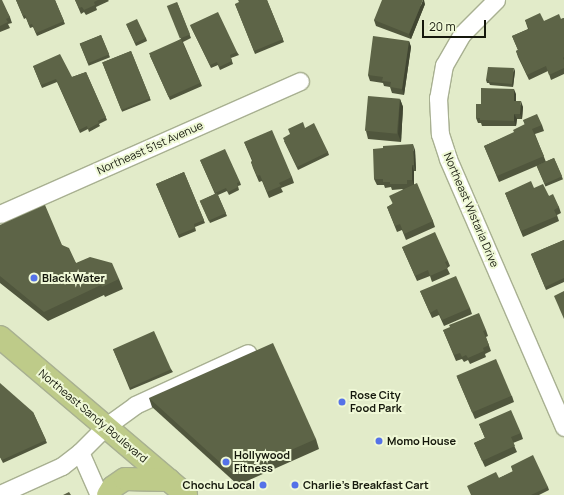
<!DOCTYPE html>
<html>
<head>
<meta charset="utf-8">
<style>
	body { margin:0 }
	#map { position:relative; width:564px; height:495px; overflow:hidden; background:#e2ebc9; font-family:Manrope,sans-serif }
	div>[style] { position:absolute }
	[style*='--x'] { left:calc(var(--x)*1px); top:calc(var(--y)*1px); width:calc(var(--w)*1px); rotate:calc(var(--a)*1deg) }
	.roads { filter:drop-shadow(1px 0 #a8b091) drop-shadow(-1px 0 #a8b091) drop-shadow(0 1px #a8b091) drop-shadow(0 -1px #a8b091) }
	.street>* { height:17px; margin:-8.5px; padding:0 8.5px; transform-origin:8.5px; border-radius:8.5px; background:#fff }
	.primary>* { height:22px; margin:-11px; padding:0 11px; transform-origin:11px; border-radius:11px; background:#becb89 }
	.wall>* { inset:0; background:#50563d; transform-origin:0 0 }
	.shaded-wall>* { inset:0; background:#414632 }
	.building>* { inset:0; background:#5d6447; transform-origin:0 0 }
	.dots>* { width:11px; height:11px; translate:-50% -50%; box-sizing:border-box; border:2px solid #eff8d6; border-radius:50% }
	span { translate:-50% -50%; white-space:nowrap; text-align:center; line-height:1.15; -webkit-text-stroke:4px #eff8d6; paint-order:stroke }
	.street-label { font-size:11px; color:#15180c }
	.poi-label { font-size:11px; color:#15180c; font-weight:700 }
	.left { translate:0 -50%; text-align:left }
	.right { translate:-100% -50%; text-align:right }
	.scale { position:absolute; left:422px; top:20px; width:64px; height:18px; box-sizing:border-box; border:2px solid #15180c; border-top:0; padding-left:5px; font-size:12px; line-height:14px; white-space:nowrap; color:#15180c; -webkit-text-stroke:3px #eff8d6; paint-order:stroke }
</style>
</head>
<body>
<div id="map">
	<div class="roads">
		<div class="street">
			<i style="--x:496;--y:0;--w:48;--a:135"></i>
			<i style="--x:462;--y:34;--w:36;--a:120"></i>
			<i style="--x:444;--y:65;--w:34;--a:100"></i>
			<i style="--x:438;--y:98;--w:36;--a:87"></i>
			<i style="--x:440;--y:134;--w:26;--a:72"></i>
			<i style="--x:448;--y:159;--w:292;--a:66.6"></i>
			<i style="--x:0;--y:214;--w:328;--a:-23.9"></i>
			<i style="--x:80;--y:452;--w:47;--a:66.2"></i>
			<i style="--x:0;--y:494;--w:68;--a:-24.3"></i>
			<i style="--x:62;--y:466;--w:23;--a:-38"></i>
			<i style="--x:80;--y:452;--w:35;--a:-45"></i>
			<i style="--x:105;--y:427;--w:37;--a:-36"></i>
			<i style="--x:135;--y:405;--w:124;--a:-24.7"></i>
		</div>
		<div class="primary">
			<i style="--x:0;--y:337;--w:244;--a:40.3"></i>
			<i style="--x:108;--y:495;--w:9;--a:-58"></i>
			<i style="--x:113;--y:487;--w:14;--a:-34"></i>
			<i style="--x:125;--y:479;--w:44;--a:1.3"></i>
		</div>
	</div>
	<div class="wall">
		<i style="clip-path:polygon(0 0,10px 17px,12px 23px,8px 24px,10px 28px,0 32px)"></i>
		<i style="clip-path:polygon(16px 0,55px 0,65px 24px,37px 36px,33px 27px,30px 28px,26px 18px,24px 19px)"></i>
		<i style="clip-path:polygon(75px 0,108px 0,109px 1px,96px 7px,97px 10px,86px 15px,84px 12px,81px 14px)"></i>
		<i style="clip-path:polygon(267px 0,284px 42px,255px 54px,235px 4px)"></i>
		<i style="clip-path:polygon(177px 2px,191px 38px,183px 42px,202px 86px,170px 100px,150px 56px,181px 39px)"></i>
		<i style="clip-path:polygon(425px 4px,411px 39px,376px 26px,374px 20px)"></i>
		<i style="clip-path:polygon(564px 18px,564px 74px,551px 80px,548px 71px,529px 80px,518px 57px,516px 51px,518px 50px,512px 36px,528px 29px,525px 20px,544px 21px,561px 19px)"></i>
		<i style="clip-path:polygon(126px 24px,146px 38px,147px 41px,136px 46px)"></i>
		<i style="clip-path:polygon(190px 25px,237px 52px,239px 55px,231px 58px,233px 64px,220px 70px,218px 65px,211px 68px)"></i>
		<i style="left:101px;top:35px;width:24px;height:23px;rotate:68deg"></i>
		<i style="clip-path:polygon(409px 41px,411px 47px,404px 95px,392px 93px,390px 87px,384px 86px,383px 83px,370px 81px,368px 75px)"></i>
		<i style="left:131px;top:51px;width:53px;height:31px;rotate:68deg"></i>
		<i style="clip-path:polygon(33px 66px,72px 77px,86px 72px,107px 120px,99px 124px,100px 126px,89px 132px,88px 129px,80px 133px,57px 82px,42px 88px)"></i>
		<i style="clip-path:polygon(515px 71px,513px 87px,490px 85px,489px 83px,487px 83px,486px 80px)"></i>
		<i style="clip-path:polygon(516px 94px,516px 101px,523px 107px,522px 119px,517px 119px,516px 126px,482px 126px,481px 123px,478px 123px,476px 118px,481px 104px)"></i>
		<i style="clip-path:polygon(400px 99px,403px 107px,401px 142px,368px 139px,366px 131px)"></i>
		<i style="clip-path:polygon(523px 120px,542px 125px,544px 131px,535px 134px,546px 162px,499px 182px,484px 146px,514px 133px,525px 125px)"></i>
		<i style="clip-path:polygon(305px 128px,328px 152px,329px 155px,298px 170px,284px 141px)"></i>
		<i style="clip-path:polygon(244px 142px,292px 177px,294px 183px,281px 188px,283px 192px,269px 198px,262px 181px,259px 182px,253px 168px,251px 162px,252px 161px)"></i>
		<i style="clip-path:polygon(415px 150px,416px 171px,414px 171px,414px 184px,433px 221px,435px 227px,406px 240px,402px 230px,397px 232px,387px 207px,392px 204px,403px 189px,392px 190px,391px 187px,385px 188px,384px 185px,377px 185px,374px 179px)"></i>
		<i style="left:554px;top:158px;width:23px;height:19px;rotate:67deg"></i>
		<i style="clip-path:polygon(200px 160px,240px 182px,241px 185px,238px 186px,239px 190px,229px 195px,227px 191px,218px 195px,227px 216px,210px 223px,200px 201px,215px 194px)"></i>
		<i style="clip-path:polygon(184px 172px,205px 223px,195px 227px,196px 231px,179px 238px,156px 184px)"></i>
		<i style="clip-path:polygon(534px 188px,549px 196px,559px 207px,561px 213px,557px 215px,559px 221px,523px 237px,505px 193px)"></i>
		<i style="clip-path:polygon(0 225px,62px 245px,76px 263px,119px 279px,123px 289px,105px 297px,104px 295px,48px 321px,0 283px)"></i>
		<i style="clip-path:polygon(564px 240px,564px 282px,546px 290px,531px 254px)"></i>
		<i style="clip-path:polygon(402px 247px,448px 261px,450px 266px,447px 268px,450px 274px,432px 282px,430px 276px,417px 281px)"></i>
		<i style="clip-path:polygon(420px 291px,470px 308px,472px 314px,444px 326px,439px 315px,432px 318px)"></i>
		<i style="clip-path:polygon(443px 330px,486px 330px,488px 336px,486px 337px,491px 351px,485px 354px,486px 357px,470px 364px,468px 360px,464px 362px,462px 359px,456px 361px)"></i>
		<i style="clip-path:polygon(113px 349px,171px 369px,173px 372px,130px 390px)"></i>
		<i style="clip-path:polygon(457px 377px,512px 396px,514px 402px,475px 419px)"></i>
		<i style="clip-path:polygon(149px 398px,316px 439px,319px 449px,238px 485px,152px 407px)"></i>
		<i style="clip-path:polygon(33px 412px,47px 443px,3px 463px,0 457px)"></i>
		<i style="clip-path:polygon(479px 424px,521px 433px,523px 439px,513px 443px,517px 452px,485px 467px,474px 443px,485px 438px)"></i>
		<i style="clip-path:polygon(511px 466px,548px 487px,549px 490px,539px 495px,471px 495px,499px 478px,513px 472px)"></i>
	</div>
	<div class="shaded-wall">
		<i style="clip-path:polygon(423px 0,424px 0,425px 4px,411px 39px,409px 34px)"></i>
		<i style="clip-path:polygon(409px 41px,411px 47px,404px 95px,402px 89px)"></i>
		<i style="clip-path:polygon(514px 68px,515px 71px,513px 87px,512px 84px)"></i>
		<i style="clip-path:polygon(514px 89px,516px 94px,516px 107px,514px 101px)"></i>
		<i style="clip-path:polygon(400px 99px,403px 107px,401px 142px,398px 134px)"></i>
		<i style="clip-path:polygon(521px 101px,523px 107px,522px 119px,520px 114px)"></i>
		<i style="clip-path:polygon(514px 114px,517px 119px,516px 126px,514px 121px)"></i>
		<i style="clip-path:polygon(413px 144px,415px 150px,416px 171px,414px 165px)"></i>
		<i style="clip-path:polygon(412px 165px,414px 171px,414px 186px,412px 180px)"></i>
	</div>
	<div class="building">
		<i style="clip-path:polygon(0 0,2px 0,10px 17px,6px 19px,8px 22px,0 26px)"></i>
		<i style="clip-path:polygon(16px 0,55px 0,64px 21px,36px 33px,32px 24px,29px 25px,25px 15px,23px 16px)"></i>
		<i style="clip-path:polygon(75px 0,98px 0,94px 2px,95px 5px,84px 10px,82px 7px,79px 8px)"></i>
		<i style="clip-path:polygon(238px 0,267px 0,283px 39px,254px 51px,235px 4px,239px 2px)"></i>
		<i style="clip-path:polygon(382px 0,423px 0,409px 34px,374px 20px)"></i>
		<i style="left:177px;top:2px;width:35px;height:11px;rotate:68deg"></i>
		<i style="clip-path:polygon(218px 12px,237px 52px,230px 55px,232px 61px,219px 67px,217px 62px,210px 65px,190px 25px)"></i>
		<i style="clip-path:polygon(540px 13px,544px 21px,559px 14px,561px 19px,564px 18px,564px 57px,563px 58px,564px 60px,564px 68px,549px 75px,546px 66px,527px 75px,516px 51px,518px 50px,512px 36px,529px 29px,525px 20px)"></i>
		<i style="left:137px;top:19px;width:21px;height:12px;rotate:65deg"></i>
		<i style="left:101px;top:35px;width:21px;height:23px;rotate:67deg"></i>
		<i style="clip-path:polygon(373px 36px,409px 41px,402px 89px,390px 87px,391px 82px,382px 81px,383px 77px,368px 75px)"></i>
		<i style="left:181px;top:39px;width:48px;height:35px;rotate:66deg"></i>
		<i style="left:131px;top:51px;width:51px;height:31px;rotate:68deg"></i>
		<i style="clip-path:polygon(60px 54px,72px 77px,86px 72px,106px 117px,98px 121px,99px 123px,88px 129px,87px 126px,79px 130px,56px 79px,41px 85px,33px 66px)"></i>
		<i style="clip-path:polygon(488px 67px,514px 68px,512px 84px,489px 82px,489px 80px,486px 80px)"></i>
		<i style="clip-path:polygon(481px 88px,514px 89px,514px 101px,521px 101px,520px 114px,514px 114px,514px 121px,480px 120px,480px 118px,476px 118px,476px 104px,481px 104px)"></i>
		<i style="left:368px;top:96px;width:32px;height:35px;rotate:5deg"></i>
		<i style="clip-path:polygon(537px 114px,542px 125px,532px 129px,544px 156px,497px 176px,484px 146px,514px 132px,513px 130px,525px 124px,523px 120px)"></i>
		<i style="clip-path:polygon(303px 122px,305px 128px,314px 123px,328px 152px,297px 167px,283px 138px,290px 134px,288px 129px)"></i>
		<i style="clip-path:polygon(272px 130px,292px 177px,279px 183px,281px 186px,267px 192px,260px 175px,257px 176px,251px 162px,253px 161px,244px 142px)"></i>
		<i style="clip-path:polygon(413px 144px,414px 165px,412px 165px,412px 180px,407px 180px,407px 184px,390px 184px,390px 182px,383px 182px,383px 179px,374px 179px,373px 149px,383px 148px,383px 146px)"></i>
		<i style="clip-path:polygon(225px 149px,240px 182px,237px 183px,238px 187px,228px 192px,226px 188px,215px 193px,200px 160px)"></i>
		<i style="left:554px;top:158px;width:20px;height:19px;rotate:66deg"></i>
		<i style="clip-path:polygon(184px 172px,204px 220px,194px 224px,195px 228px,178px 235px,156px 184px)"></i>
		<i style="clip-path:polygon(531px 181px,534px 188px,543px 184px,549px 196px,553px 194px,559px 207px,554px 210px,557px 216px,521px 231px,505px 193px)"></i>
		<i style="clip-path:polygon(417px 183px,433px 221px,404px 234px,400px 224px,395px 226px,387px 207px,393px 204px,389px 196px)"></i>
		<i style="left:217px;top:193px;width:22px;height:19px;rotate:66deg"></i>
		<i style="clip-path:polygon(45px 205px,62px 245px,69px 248px,76px 263px,90px 257px,112px 263px,119px 279px,102px 287px,101px 285px,44px 312px,0 276px,0 225px)"></i>
		<i style="clip-path:polygon(435px 232px,448px 261px,445px 262px,448px 268px,430px 276px,428px 270px,415px 276px,402px 247px)"></i>
		<i style="clip-path:polygon(564px 240px,564px 278px,545px 287px,531px 254px)"></i>
		<i style="clip-path:polygon(456px 276px,470px 308px,442px 320px,437px 309px,430px 313px,420px 291px)"></i>
		<i style="clip-path:polygon(564px 291px,564px 319px,554px 296px)"></i>
		<i style="clip-path:polygon(479px 313px,486px 330px,483px 331px,489px 345px,483px 348px,484px 351px,468px 358px,466px 355px,462px 357px,460px 353px,454px 355px,443px 330px,450px 327px,449px 325px)"></i>
		<i style="left:154px;top:331px;width:42px;height:45px;rotate:66deg"></i>
		<i style="clip-path:polygon(273px 343px,316px 439px,234px 475px,149px 398px)"></i>
		<i style="left:496px;top:359px;width:40px;height:43px;rotate:67deg"></i>
		<i style="clip-path:polygon(0 383px,33px 412px,46px 440px,2px 460px,0 457px)"></i>
		<i style="clip-path:polygon(511px 410px,521px 433px,511px 437px,515px 446px,482px 461px,474px 443px,485px 438px,479px 424px)"></i>
		<i style="clip-path:polygon(533px 455px,548px 487px,531px 495px,471px 495px,467px 486px,496px 472px,499px 478px,513px 471px,511px 466px)"></i>
		<i style="clip-path:polygon(69px 492px,71px 495px,63px 495px)"></i>
	</div>
	<div class="dots">
		<i style="left:34px;top:278px;background:#5572e8"></i>
		<i style="left:342px;top:402px;background:#5572e8"></i>
		<i style="left:379px;top:441px;background:#5572e8"></i>
		<i style="left:226px;top:462px;background:#5572e8"></i>
		<i style="left:263px;top:485px;background:#5572e8"></i>
		<i style="left:295px;top:485px;background:#5572e8"></i>
	</div>
	<div class="street-label">
		<span style="left:150px;top:148px;rotate:-24deg">Northeast 51st Avenue</span>
		<span style="left:471px;top:210px;rotate:67deg">Northeast Wistaria Drive</span>
		<span style="left:93px;top:416px;rotate:40deg">Northeast Sandy Boulevard</span>
	</div>
	<div class="poi-label">
		<span class="left" style="left:42px;top:278px">Black Water</span>
		<span class="left" style="left:350px;top:402px">Rose City<br>Food Park</span>
		<span class="left" style="left:387px;top:441px">Momo House</span>
		<span class="left" style="left:234px;top:462px">Hollywood<br>Fitness</span>
		<span class="right" style="left:255px;top:485px">Chochu Local</span>
		<span class="left" style="left:303px;top:485px">Charlie's Breakfast Cart</span>
	</div>
	<div class="scale">20 m</div>
</div>
</body>
</html>
